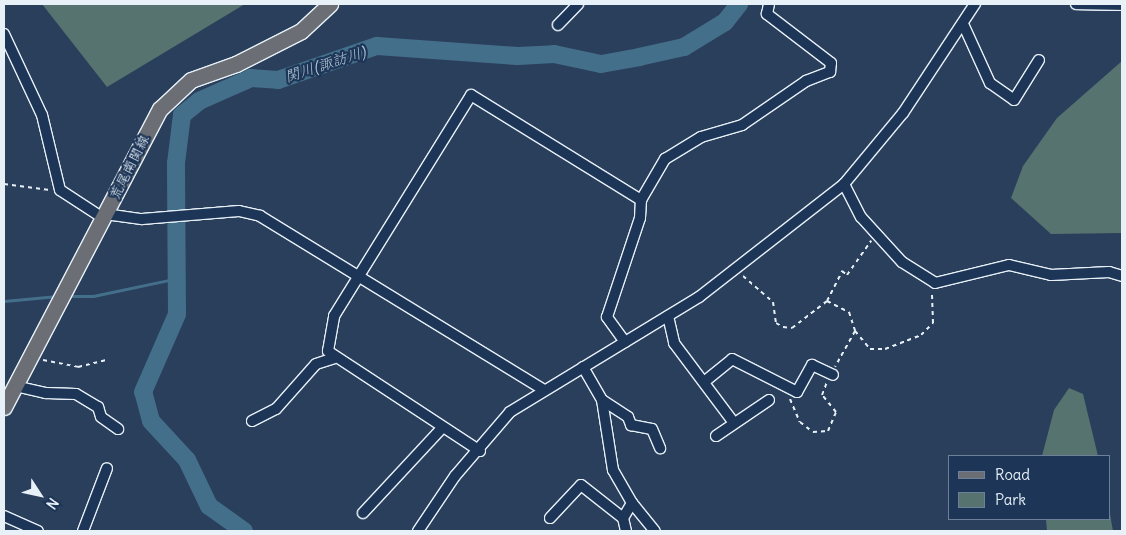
<!DOCTYPE html>
<html>
<head>
<meta charset="utf-8">
<style>
	body { margin:0 }
	#map { position:relative; width:1126px; height:535px; overflow:hidden; background:#2a3f5b; font-family:Delius,"Klee One",sans-serif }
	div>[style] { position:absolute }
	[style*='--x'] { left:calc(var(--x)*1px); top:calc(var(--y)*1px); width:calc(var(--w)*1px); rotate:calc(var(--a)*1deg) }
	.green>* { inset:0; background:#577370 }
	.stream>* { height:3px; margin:-1.5px; padding:0 1.5px; transform-origin:1.5px; border-radius:1.5px; background:#446f8b }
	.river>* { height:18px; margin:-9px; padding:0 9px; transform-origin:9px; border-radius:9px; background:#446f8b }
	.path>* { height:2px; margin-top:-1px; transform-origin:0; background:repeating-linear-gradient(90deg,#e8f1f8 0 4px,transparent 0 8px) }
	.roads { filter:drop-shadow(1px 0 #e8f1f8) drop-shadow(-1px 0 #e8f1f8) drop-shadow(0 1px #e8f1f8) drop-shadow(0 -1px #e8f1f8) }
	.minor>* { height:10px; margin:-5px; padding:0 5px; transform-origin:5px; border-radius:5px; background:#1d3557 }
	.primary>* { height:15px; margin:-7.5px; padding:0 7.5px; transform-origin:7.5px; border-radius:7.5px; background:#6b6f75 }
	span { translate:-50% -50%; white-space:nowrap; text-align:center; line-height:1.15; -webkit-text-stroke:4.5px #1d3557; paint-order:stroke }
	.street-label { font-size:14px; color:#e8f1f8 }
	.water-label { font-size:15px; color:#afc4d2; font-style:italic }
	.frame { position:absolute; inset:0; border:5px solid #e8f1f8; pointer-events:none }
	.legend { position:absolute; left:948px; top:455px; width:162px; height:65px; box-sizing:border-box; background:#1d3557; border:1px solid #6e8097; margin:0; padding:6px 9px; list-style:none; font-size:15px; color:#e8f1f8 }
	.legend li { display:flex; align-items:center; gap:10px; height:25px }
	.legend b { width:25px; border:1px solid #6e8097 }
	.north { position:absolute; left:15px; top:470px; width:50px; height:50px; -webkit-text-stroke:4px #1d3557; paint-order:stroke; rotate:125deg; font-size:14px; font-weight:700; line-height:20px; text-align:center; color:#e8f1f8 }
	.north::after { content:''; display:block; margin:auto; width:18px; height:22px; background:#e8f1f8; clip-path:polygon(50% 0,100% 100%,50% 72%,0 100%) }
</style>
</head>
<body>
<div id="map">
	<div class="green">
		<i style="clip-path:polygon(42px 4px,245px 4px,107px 87px)"></i>
		<i style="clip-path:polygon(1122px 61px,1122px 233px,1051px 234px,1011px 198px,1023px 166px,1057px 118px)"></i>
		<i style="clip-path:polygon(1069px 388px,1083px 394px,1098px 456px,1042px 456px,1054px 410px)"></i>
		<i style="clip-path:polygon(1110px 514px,1113px 531px,1047px 531px,1046px 519px,1110px 519px)"></i>
	</div>
	<div class="stream">
		<i style="--x:66;--y:296;--w:27;--a:0"></i>
		<i style="--x:93;--y:296;--w:83;--a:-11.9"></i>
		<i style="--x:4;--y:301;--w:54;--a:-5.3"></i>
	</div>
	<div class="river">
		<i style="--x:244;--y:531;--w:43;--a:-144.5"></i>
		<i style="--x:209;--y:506;--w:51;--a:-115.6"></i>
		<i style="--x:187;--y:460;--w:53;--a:-132.7"></i>
		<i style="--x:151;--y:421;--w:30;--a:-105"></i>
		<i style="--x:143;--y:392;--w:85;--a:-66.4"></i>
		<i style="--x:177;--y:314;--w:151;--a:-90.4"></i>
		<i style="--x:176;--y:163;--w:48;--a:-82.9"></i>
		<i style="--x:182;--y:115;--w:22;--a:-39"></i>
		<i style="--x:199;--y:101;--w:57;--a:-23.9"></i>
		<i style="--x:251;--y:78;--w:27;--a:4"></i>
		<i style="--x:278;--y:80;--w:105;--a:-19"></i>
		<i style="--x:377;--y:46;--w:141;--a:4.1"></i>
		<i style="--x:518;--y:56;--w:36;--a:-3"></i>
		<i style="--x:554;--y:54;--w:48;--a:12"></i>
		<i style="--x:601;--y:64;--w:39;--a:-10"></i>
		<i style="--x:639;--y:57;--w:46;--a:-12.5"></i>
		<i style="--x:684;--y:47;--w:48;--a:-31.4"></i>
		<i style="--x:725;--y:22;--w:23;--a:-52"></i>
	</div>
	<div class="path">
		<i style="--x:4;--y:184;--w:46;--a:7.4"></i>
		<i style="--x:743;--y:276;--w:40;--a:41"></i>
		<i style="--x:773;--y:302;--w:21;--a:82"></i>
		<i style="--x:776;--y:323;--w:8;--a:30"></i>
		<i style="--x:783;--y:327;--w:9;--a:6"></i>
		<i style="--x:792;--y:328;--w:44;--a:-37.6"></i>
		<i style="--x:827;--y:301;--w:25;--a:27"></i>
		<i style="--x:849;--y:312;--w:20;--a:72"></i>
		<i style="--x:855;--y:331;--w:41;--a:119.1"></i>
		<i style="--x:827;--y:301;--w:34;--a:-63"></i>
		<i style="--x:842;--y:271;--w:6;--a:39"></i>
		<i style="--x:847;--y:275;--w:42;--a:-54.8"></i>
		<i style="--x:855;--y:331;--w:23;--a:50"></i>
		<i style="--x:870;--y:349;--w:15;--a:0"></i>
		<i style="--x:885;--y:349;--w:39;--a:-21"></i>
		<i style="--x:921;--y:335;--w:17;--a:-45"></i>
		<i style="--x:933;--y:323;--w:30;--a:-92"></i>
		<i style="--x:43;--y:360;--w:36;--a:11"></i>
		<i style="--x:78;--y:367;--w:29;--a:-14"></i>
		<i style="--x:790;--y:399;--w:25;--a:67"></i>
		<i style="--x:800;--y:422;--w:16;--a:38"></i>
		<i style="--x:813;--y:432;--w:15;--a:-4"></i>
		<i style="--x:828;--y:431;--w:21;--a:-67"></i>
		<i style="--x:836;--y:412;--w:22;--a:-129"></i>
		<i style="--x:822;--y:395;--w:14;--a:-69"></i>
	</div>
	<div class="roads">
		<div class="minor">
			<i style="--x:1076;--y:4;--w:46;--a:1.2"></i>
			<i style="--x:558;--y:25;--w:29;--a:-46"></i>
			<i style="--x:964;--y:26;--w:63;--a:65.5"></i>
			<i style="--x:990;--y:83;--w:29;--a:35"></i>
			<i style="--x:1014;--y:100;--w:47;--a:-58"></i>
			<i style="--x:4;--y:34;--w:89;--a:64.9"></i>
			<i style="--x:42;--y:115;--w:77;--a:76.5"></i>
			<i style="--x:60;--y:190;--w:51;--a:33.1"></i>
			<i style="--x:844;--y:184;--w:37;--a:63"></i>
			<i style="--x:861;--y:217;--w:61;--a:47.7"></i>
			<i style="--x:902;--y:262;--w:39;--a:32"></i>
			<i style="--x:935;--y:283;--w:76;--a:-13.7"></i>
			<i style="--x:1009;--y:265;--w:43;--a:13.4"></i>
			<i style="--x:1051;--y:275;--w:58;--a:-3"></i>
			<i style="--x:1109;--y:272;--w:14;--a:17"></i>
			<i style="--x:105;--y:214;--w:37;--a:8"></i>
			<i style="--x:142;--y:219;--w:97;--a:-4.7"></i>
			<i style="--x:239;--y:211;--w:22;--a:13"></i>
			<i style="--x:260;--y:216;--w:331;--a:31.5"></i>
			<i style="--x:668;--y:316;--w:28;--a:77"></i>
			<i style="--x:674;--y:343;--w:100;--a:53.1"></i>
			<i style="--x:625;--y:342;--w:31;--a:-126"></i>
			<i style="--x:607;--y:317;--w:104;--a:-71.6"></i>
			<i style="--x:640;--y:218;--w:18;--a:-87"></i>
			<i style="--x:641;--y:200;--w:48;--a:-59.7"></i>
			<i style="--x:665;--y:159;--w:42;--a:-31.4"></i>
			<i style="--x:701;--y:137;--w:43;--a:-16.3"></i>
			<i style="--x:742;--y:125;--w:78;--a:-34.5"></i>
			<i style="--x:806;--y:81;--w:26;--a:-21"></i>
			<i style="--x:830;--y:72;--w:9;--a:-84"></i>
			<i style="--x:831;--y:63;--w:81;--a:-142.6"></i>
			<i style="--x:767;--y:14;--w:10;--a:-79"></i>
			<i style="--x:583;--y:367;--w:38;--a:60"></i>
			<i style="--x:602;--y:400;--w:71;--a:81.1"></i>
			<i style="--x:613;--y:470;--w:38;--a:60"></i>
			<i style="--x:632;--y:503;--w:17;--a:121"></i>
			<i style="--x:623;--y:518;--w:13;--a:77"></i>
			<i style="--x:704;--y:382;--w:36;--a:-39"></i>
			<i style="--x:732;--y:359;--w:73;--a:26.9"></i>
			<i style="--x:797;--y:392;--w:31;--a:-61"></i>
			<i style="--x:812;--y:365;--w:23;--a:25"></i>
			<i style="--x:15;--y:386;--w:32;--a:13"></i>
			<i style="--x:46;--y:393;--w:30;--a:2"></i>
			<i style="--x:76;--y:394;--w:26;--a:31"></i>
			<i style="--x:98;--y:407;--w:10;--a:73"></i>
			<i style="--x:101;--y:417;--w:21;--a:35"></i>
			<i style="--x:602;--y:400;--w:31;--a:33"></i>
			<i style="--x:628;--y:417;--w:9;--a:69"></i>
			<i style="--x:631;--y:425;--w:21;--a:11"></i>
			<i style="--x:652;--y:429;--w:21;--a:67"></i>
			<i style="--x:252;--y:421;--w:27;--a:-27"></i>
			<i style="--x:276;--y:409;--w:60;--a:-48.4"></i>
			<i style="--x:316;--y:364;--w:19;--a:-18"></i>
			<i style="--x:716;--y:436;--w:64;--a:-34.2"></i>
			<i style="--x:480;--y:451;--w:182;--a:-146.7"></i>
			<i style="--x:328;--y:351;--w:36;--a:-80"></i>
			<i style="--x:334;--y:316;--w:260;--a:-58.2"></i>
			<i style="--x:471;--y:95;--w:200;--a:31.7"></i>
			<i style="--x:632;--y:503;--w:36;--a:51"></i>
			<i style="--x:363;--y:513;--w:116;--a:-47.1"></i>
			<i style="--x:4;--y:516;--w:37;--a:24"></i>
			<i style="--x:550;--y:518;--w:45;--a:-46.8"></i>
			<i style="--x:581;--y:485;--w:53;--a:38.2"></i>
			<i style="--x:83;--y:531;--w:67;--a:-69.1"></i>
			<i style="--x:418;--y:531;--w:66;--a:-56.1"></i>
			<i style="--x:455;--y:476;--w:84;--a:-49.3"></i>
			<i style="--x:510;--y:412;--w:221;--a:-31.3"></i>
			<i style="--x:699;--y:297;--w:184;--a:-37.9"></i>
			<i style="--x:844;--y:184;--w:92;--a:-50.3"></i>
			<i style="--x:903;--y:113;--w:131;--a:-56.6"></i>
		</div>
		<div class="primary">
			<i style="--x:4;--y:407;--w:336;--a:-62.4"></i>
			<i style="--x:160;--y:109;--w:42;--a:-43.1"></i>
			<i style="--x:191;--y:80;--w:48;--a:-19.6"></i>
			<i style="--x:236;--y:64;--w:73;--a:-26.9"></i>
			<i style="--x:301;--y:31;--w:40;--a:-43"></i>
		</div>
	</div>
	<div class="street-label">
		<span style="left:129px;top:167px;rotate:-63deg">荒尾南関線</span>
	</div>
	<div class="water-label">
		<span style="left:325px;top:64px;rotate:-18deg">関川(諏訪川)</span>
	</div>
	<div class="frame"></div>
	<ul class="legend">
	<li><b style="height:6px;background:#6b6f75"></b>Road</li>
	<li><b style="height:14px;background:#577370"></b>Park</li>
	</ul>
	<div class="north">N</div>
</div>
</body>
</html>
